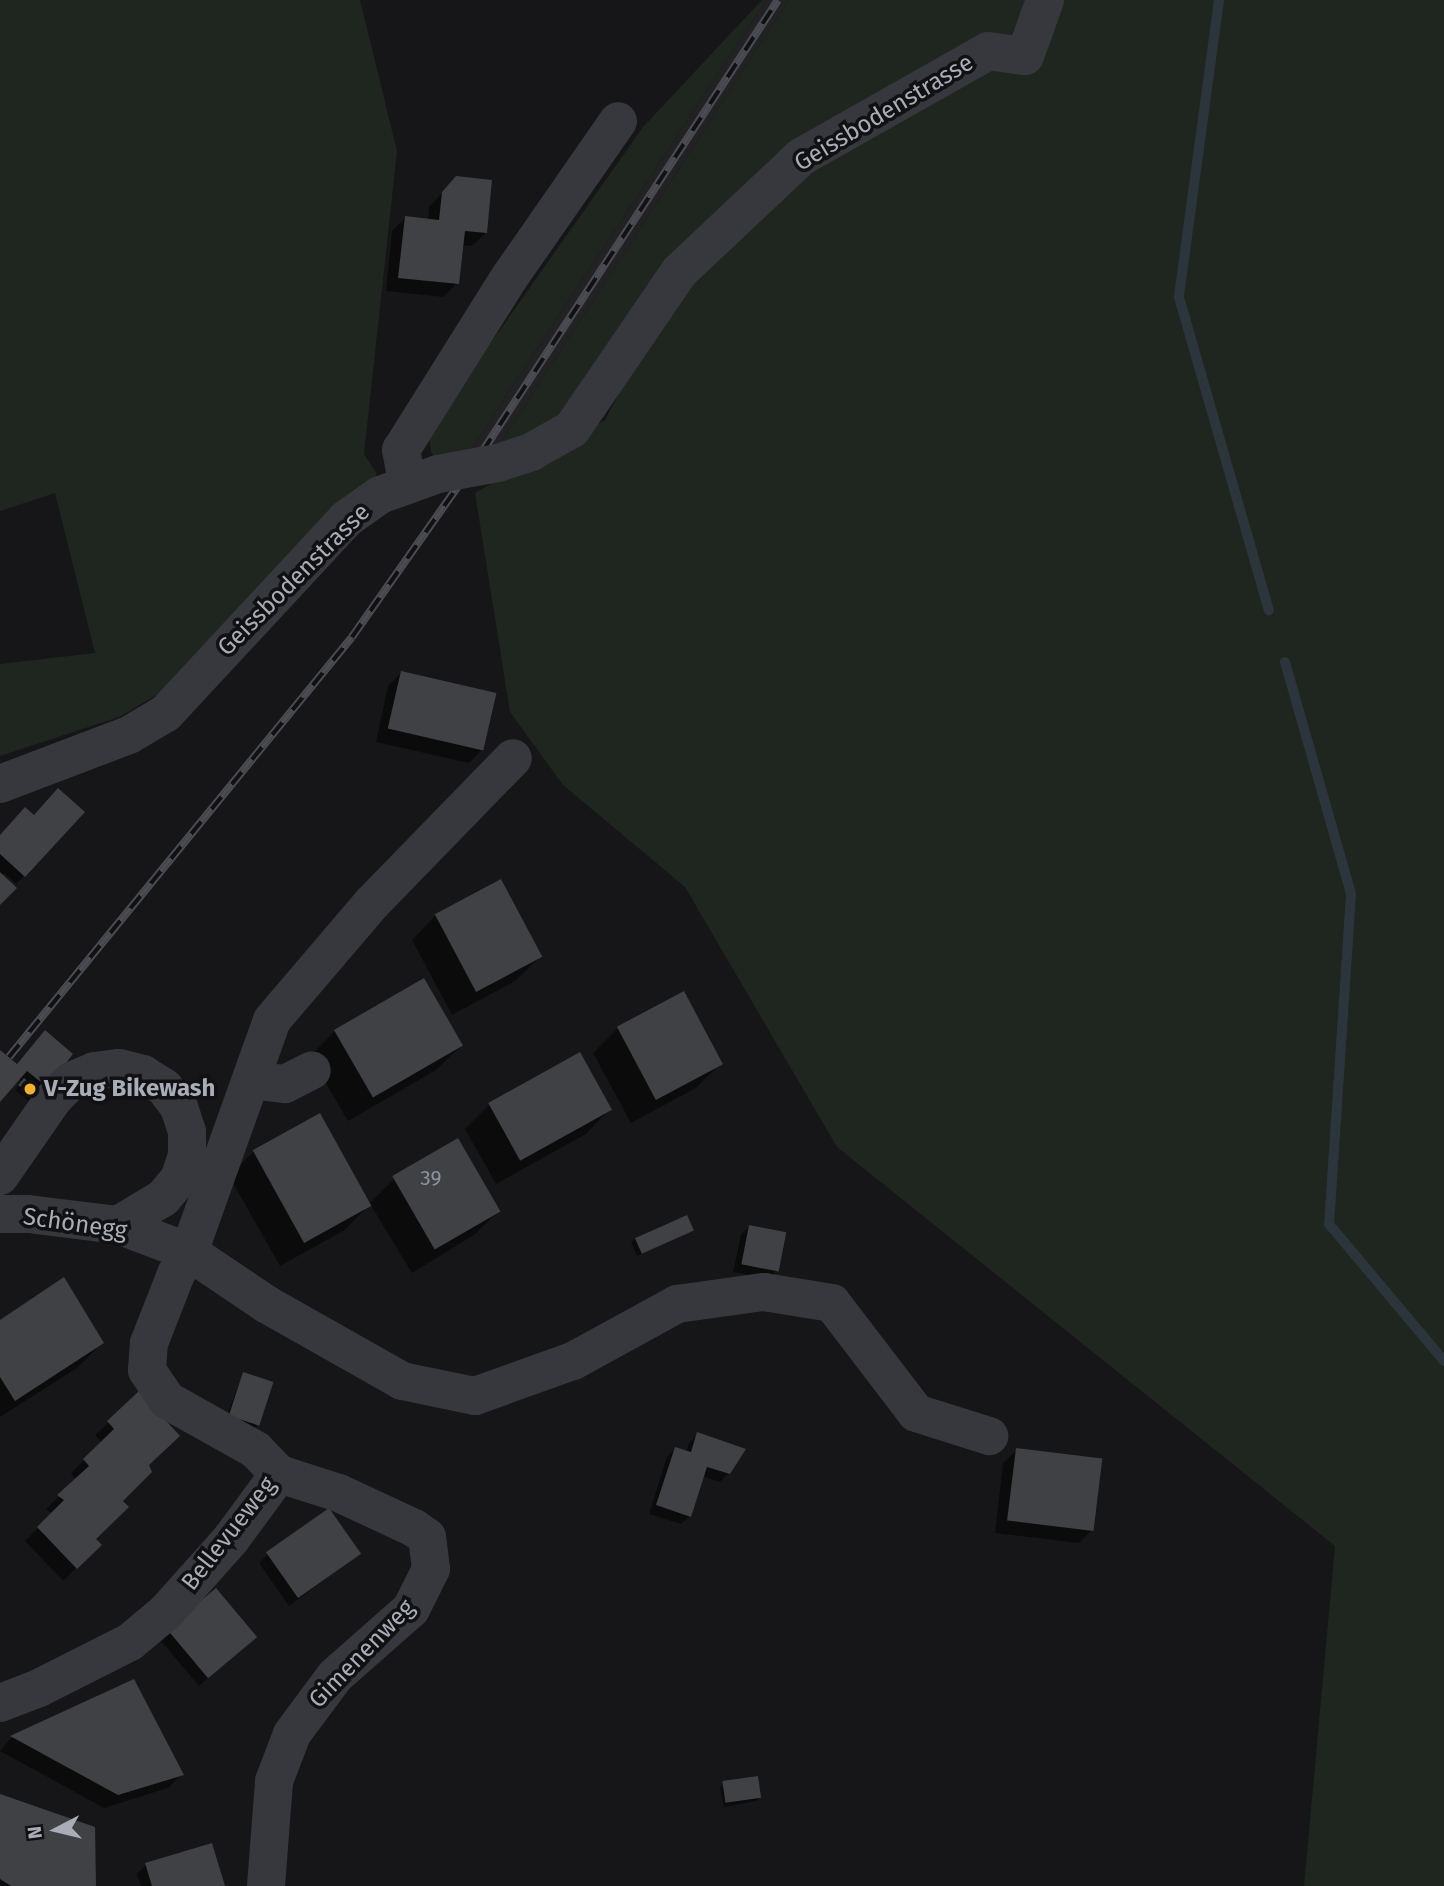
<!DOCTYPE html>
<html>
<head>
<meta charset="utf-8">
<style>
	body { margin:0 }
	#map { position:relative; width:1444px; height:1886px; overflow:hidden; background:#161618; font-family:"Fira Sans",sans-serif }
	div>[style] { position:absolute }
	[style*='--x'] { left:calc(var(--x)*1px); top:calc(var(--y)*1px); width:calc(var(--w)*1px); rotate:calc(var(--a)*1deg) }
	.built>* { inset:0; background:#222225 }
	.green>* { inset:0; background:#1e261f }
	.shadow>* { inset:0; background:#0007 }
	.stream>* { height:10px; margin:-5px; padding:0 5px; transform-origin:5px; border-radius:5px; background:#2c353c }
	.building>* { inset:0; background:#404145; transform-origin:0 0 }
	.minor>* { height:38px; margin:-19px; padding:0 19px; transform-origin:19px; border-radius:19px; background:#37383d }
	.rail>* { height:8px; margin-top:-4px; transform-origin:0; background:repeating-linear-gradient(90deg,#111113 0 16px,#4a4c52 0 32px); box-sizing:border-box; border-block:2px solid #4a4c52 }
	.minor-bridge>* { height:38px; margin:-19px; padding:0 19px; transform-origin:19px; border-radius:19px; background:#37383d }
	.dots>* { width:19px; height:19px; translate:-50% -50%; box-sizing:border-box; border:4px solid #111113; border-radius:50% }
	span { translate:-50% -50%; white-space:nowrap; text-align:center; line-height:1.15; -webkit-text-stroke:7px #111113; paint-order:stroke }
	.number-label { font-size:21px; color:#8e929b }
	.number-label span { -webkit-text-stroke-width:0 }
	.street-label { font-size:24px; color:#a8adb8 }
	.poi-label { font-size:24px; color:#a8adb8; font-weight:700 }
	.left { translate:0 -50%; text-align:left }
	.north { position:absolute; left:21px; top:1795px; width:70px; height:70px; -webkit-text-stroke:5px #111113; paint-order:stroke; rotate:263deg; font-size:19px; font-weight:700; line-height:28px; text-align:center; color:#a8adb8 }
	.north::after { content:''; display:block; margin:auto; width:24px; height:32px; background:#a8adb8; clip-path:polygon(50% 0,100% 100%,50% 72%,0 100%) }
</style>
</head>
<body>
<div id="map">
	<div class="built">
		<i style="clip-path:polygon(766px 0,789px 0,497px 449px,467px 455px)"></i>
	</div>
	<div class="green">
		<i style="clip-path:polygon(0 0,360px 0,397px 151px,364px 454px,377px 474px,158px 694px,119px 717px,0 756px,0 664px,95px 653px,55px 493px,0 511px)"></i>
		<i style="clip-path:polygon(762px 0,766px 0,467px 455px,437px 462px,431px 452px,429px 436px,445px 408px,643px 127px)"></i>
		<i style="clip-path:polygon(789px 0,1444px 0,1444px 1886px,1304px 1886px,1335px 1546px,837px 1147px,685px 887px,563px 785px,510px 712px,475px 493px,605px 420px,669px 298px,729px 236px,789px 185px,856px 137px,991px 64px,987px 43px,847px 120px,777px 170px,718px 219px,655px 291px,561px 415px,528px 439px,497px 449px)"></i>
	</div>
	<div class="shadow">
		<i style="clip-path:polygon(443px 192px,486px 233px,472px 246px,461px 245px,457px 283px,444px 297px,386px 291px,392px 231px,405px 218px,428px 220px,429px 207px)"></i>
		<i style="clip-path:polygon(401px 673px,482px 750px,469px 763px,376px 742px,388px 686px)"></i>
		<i style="clip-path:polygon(34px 817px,24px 876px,16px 884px,4px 873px,1px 876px,0 903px,0 836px)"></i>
		<i style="clip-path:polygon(436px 915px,540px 957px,515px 981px,452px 1015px,412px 940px)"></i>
		<i style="clip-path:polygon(618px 1028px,721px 1063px,696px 1088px,631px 1123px,593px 1053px)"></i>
		<i style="clip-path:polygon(335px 1031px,461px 1046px,436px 1070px,348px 1121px,310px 1056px)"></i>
		<i style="clip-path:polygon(36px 1041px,46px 1086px,31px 1103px,15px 1090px,22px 1082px,18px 1079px,0 1099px,0 1052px,16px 1065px)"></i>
		<i style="clip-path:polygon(489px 1105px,610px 1109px,586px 1134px,496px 1184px,465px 1129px)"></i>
		<i style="clip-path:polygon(254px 1151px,369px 1204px,394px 1179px,499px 1211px,474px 1235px,412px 1273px,370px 1204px,345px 1230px,280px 1266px,229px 1176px)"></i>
		<i style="clip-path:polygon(749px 1226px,777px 1270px,768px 1279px,733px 1272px,741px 1235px)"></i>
		<i style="clip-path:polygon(692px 1231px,637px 1256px,631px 1242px,635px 1239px)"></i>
		<i style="clip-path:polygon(0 1322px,102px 1343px,77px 1368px,0 1417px)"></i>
		<i style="clip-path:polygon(243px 1374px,257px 1426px,253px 1429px,225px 1420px)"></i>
		<i style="clip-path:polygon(139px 1394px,147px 1466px,94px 1539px,100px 1545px,63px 1581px,25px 1541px,52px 1514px,46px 1509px,76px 1480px,71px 1473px,102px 1443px,95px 1435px)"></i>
		<i style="clip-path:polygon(698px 1434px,729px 1473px,720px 1482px,702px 1476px,690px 1516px,681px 1524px,649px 1514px,667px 1457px,675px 1449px,686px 1452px,689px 1443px)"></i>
		<i style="clip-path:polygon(1017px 1450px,1092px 1530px,1079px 1543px,995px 1533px,1003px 1463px)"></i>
		<i style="clip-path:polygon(359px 1554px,289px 1606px,259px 1563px,267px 1555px)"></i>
		<i style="clip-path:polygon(169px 1631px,246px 1645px,199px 1686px,160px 1640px)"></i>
		<i style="clip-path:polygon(133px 1681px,181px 1775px,168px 1788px,104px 1808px,0 1751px,11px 1738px)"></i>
		<i style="clip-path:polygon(724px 1785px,760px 1797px,756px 1801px,724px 1807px,720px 1788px)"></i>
		<i style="clip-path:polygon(0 1796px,94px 1886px,0 1886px)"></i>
		<i style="clip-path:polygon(146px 1865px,224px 1886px,141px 1886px,137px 1874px)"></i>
	</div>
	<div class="stream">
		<i style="--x:1219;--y:0;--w:300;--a:97.7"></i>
		<i style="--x:1179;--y:297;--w:326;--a:74"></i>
		<i style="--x:1285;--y:662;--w:241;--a:74.1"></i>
		<i style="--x:1351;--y:894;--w:331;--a:93.8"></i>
		<i style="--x:1329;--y:1224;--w:179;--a:50"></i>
	</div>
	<div class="building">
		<i style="clip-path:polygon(456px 176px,492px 180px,487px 233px,465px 231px,459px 284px,398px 278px,405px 216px,439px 220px,442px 192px)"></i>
		<i style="left:401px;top:671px;width:98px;height:59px;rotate:13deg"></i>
		<i style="clip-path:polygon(58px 788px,85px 812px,25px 877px,0 854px,0 835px,25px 807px,34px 815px)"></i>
		<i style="clip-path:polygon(0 872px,17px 888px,0 905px)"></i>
		<i style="left:501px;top:879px;width:88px;height:75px;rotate:62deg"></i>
		<i style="left:424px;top:978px;width:78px;height:104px;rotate:60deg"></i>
		<i style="left:684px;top:991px;width:83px;height:76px;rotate:62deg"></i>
		<i style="clip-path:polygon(45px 1030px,73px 1054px,47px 1087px,27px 1071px,0 1102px,0 1050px,17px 1064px)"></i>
		<i style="left:580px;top:1052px;width:66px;height:105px;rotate:61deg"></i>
		<i style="left:24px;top:1078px;width:23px;height:9px;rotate:40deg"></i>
		<i style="left:320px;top:1113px;width:106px;height:77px;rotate:61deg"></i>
		<i style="left:458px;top:1138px;width:85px;height:76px;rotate:60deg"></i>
		<i style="left:687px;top:1215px;width:17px;height:57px;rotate:66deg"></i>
		<i style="left:749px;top:1225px;width:38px;height:40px;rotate:11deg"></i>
		<i style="clip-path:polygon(64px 1277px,104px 1343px,15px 1401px,0 1377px,0 1320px)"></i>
		<i style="left:243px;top:1372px;width:32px;height:46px;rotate:18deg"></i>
		<i style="clip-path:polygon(139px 1391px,180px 1436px,149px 1465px,152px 1472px,123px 1501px,129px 1507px,96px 1539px,102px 1545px,77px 1569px,37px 1527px,64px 1500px,57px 1495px,89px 1466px,83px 1459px,114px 1429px,107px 1421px)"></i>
		<i style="clip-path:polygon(697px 1432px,746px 1449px,730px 1474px,707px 1467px,691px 1517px,656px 1505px,675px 1447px,691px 1452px)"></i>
		<i style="left:1016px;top:1448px;width:87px;height:73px;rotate:7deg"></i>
		<i style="left:329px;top:1508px;width:56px;height:77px;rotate:55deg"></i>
		<i style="left:216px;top:1588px;width:64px;height:64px;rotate:50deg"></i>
		<i style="clip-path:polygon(134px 1679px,184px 1775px,118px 1795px,10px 1736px)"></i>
		<i style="left:758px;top:1776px;width:22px;height:36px;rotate:82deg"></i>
		<i style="clip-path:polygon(0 1794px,95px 1827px,96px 1886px,11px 1886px,0 1879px)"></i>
		<i style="clip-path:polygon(212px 1843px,225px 1886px,152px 1886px,145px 1863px)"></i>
	</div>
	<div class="minor">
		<i style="--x:498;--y:463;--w:35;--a:-18"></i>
		<i style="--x:531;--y:452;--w:47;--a:-29.3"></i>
		<i style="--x:572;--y:429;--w:190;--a:-55.7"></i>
		<i style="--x:679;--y:272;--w:168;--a:-43.3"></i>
		<i style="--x:801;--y:157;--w:215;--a:-29.5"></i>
		<i style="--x:988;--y:51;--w:37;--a:8"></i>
		<i style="--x:1025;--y:56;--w:59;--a:-70.3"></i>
		<i style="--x:407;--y:483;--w:34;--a:-100"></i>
		<i style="--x:401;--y:450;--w:203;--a:-57.9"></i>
		<i style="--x:509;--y:278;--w:191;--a:-55.2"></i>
		<i style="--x:0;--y:784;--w:138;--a:-20.8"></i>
		<i style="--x:129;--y:735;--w:43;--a:-30.7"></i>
		<i style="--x:166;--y:713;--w:265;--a:-47.1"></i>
		<i style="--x:346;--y:519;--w:42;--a:-35.2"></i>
		<i style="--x:380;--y:495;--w:62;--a:-19.9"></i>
		<i style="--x:251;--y:1080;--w:34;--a:7"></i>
		<i style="--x:285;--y:1084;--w:30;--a:-27"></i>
		<i style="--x:0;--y:1176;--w:95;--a:-55.3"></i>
		<i style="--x:54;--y:1098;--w:24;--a:-45"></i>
		<i style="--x:71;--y:1081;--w:25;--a:-23"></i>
		<i style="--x:94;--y:1071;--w:25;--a:-7"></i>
		<i style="--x:119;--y:1068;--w:25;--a:14"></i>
		<i style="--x:143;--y:1074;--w:25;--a:32"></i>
		<i style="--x:164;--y:1087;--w:25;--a:53"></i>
		<i style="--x:179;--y:1107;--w:25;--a:72"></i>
		<i style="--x:187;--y:1131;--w:24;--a:90"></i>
		<i style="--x:187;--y:1155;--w:25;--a:108"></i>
		<i style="--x:179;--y:1179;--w:25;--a:130"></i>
		<i style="--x:163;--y:1198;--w:52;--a:149"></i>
		<i style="--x:0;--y:1214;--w:28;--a:0"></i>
		<i style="--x:28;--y:1214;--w:91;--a:7"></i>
		<i style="--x:118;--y:1225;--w:76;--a:20.8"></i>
		<i style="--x:189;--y:1252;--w:93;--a:34"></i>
		<i style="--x:266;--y:1304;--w:156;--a:29.5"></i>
		<i style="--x:402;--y:1381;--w:75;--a:11.6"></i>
		<i style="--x:475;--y:1396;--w:104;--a:-19.7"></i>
		<i style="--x:573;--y:1361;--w:119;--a:-28.7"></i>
		<i style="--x:677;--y:1304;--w:88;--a:-7.9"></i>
		<i style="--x:764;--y:1292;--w:69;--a:9.2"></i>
		<i style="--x:832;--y:1303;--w:138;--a:52.6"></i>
		<i style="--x:916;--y:1413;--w:77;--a:17.5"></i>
		<i style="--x:0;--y:1703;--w:42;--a:-21"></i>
		<i style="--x:39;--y:1688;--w:102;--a:-26.8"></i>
		<i style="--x:130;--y:1642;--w:47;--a:-39.8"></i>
		<i style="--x:166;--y:1612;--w:98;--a:-48.3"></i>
		<i style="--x:231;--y:1539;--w:81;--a:-53.6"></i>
		<i style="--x:279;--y:1474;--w:33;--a:-134"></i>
		<i style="--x:256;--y:1450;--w:102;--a:-150.7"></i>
		<i style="--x:167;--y:1400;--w:36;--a:-124"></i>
		<i style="--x:147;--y:1370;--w:27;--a:-86"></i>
		<i style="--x:149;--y:1343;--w:74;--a:-68.6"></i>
		<i style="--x:176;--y:1274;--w:26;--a:-59"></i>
		<i style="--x:189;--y:1252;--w:246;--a:-70.3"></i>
		<i style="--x:272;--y:1020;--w:154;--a:-49.5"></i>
		<i style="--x:372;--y:903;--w:202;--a:-45.8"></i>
		<i style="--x:266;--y:1886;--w:105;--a:-85.6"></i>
		<i style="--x:274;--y:1781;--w:50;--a:-69"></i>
		<i style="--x:292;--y:1734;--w:72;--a:-53.4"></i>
		<i style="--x:335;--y:1676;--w:101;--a:-41.4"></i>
		<i style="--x:411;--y:1609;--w:45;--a:-63.4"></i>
		<i style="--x:431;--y:1569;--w:32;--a:-97"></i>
		<i style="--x:427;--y:1537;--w:16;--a:-145"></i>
		<i style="--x:414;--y:1528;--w:83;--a:-155"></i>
		<i style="--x:339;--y:1493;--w:63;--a:-162.4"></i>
	</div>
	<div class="rail">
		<i style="--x:9;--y:1057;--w:542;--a:-50.76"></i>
		<i style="--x:352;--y:637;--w:226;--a:-54.9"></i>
		<i style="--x:482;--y:452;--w:540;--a:-56.78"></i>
	</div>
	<div class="minor-bridge">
		<i style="--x:438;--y:474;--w:61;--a:-10.4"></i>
	</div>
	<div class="dots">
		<i style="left:30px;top:1089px;background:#f2b134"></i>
	</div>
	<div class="number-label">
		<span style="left:431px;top:1178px">39</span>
	</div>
	<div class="street-label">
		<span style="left:884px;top:113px;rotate:-31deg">Geissbodenstrasse</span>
		<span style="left:294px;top:580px;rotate:-45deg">Geissbodenstrasse</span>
		<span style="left:75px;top:1224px;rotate:8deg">Schönegg</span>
		<span style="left:229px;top:1534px;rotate:-52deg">Bellevueweg</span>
		<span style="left:362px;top:1654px;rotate:-46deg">Gimenenweg</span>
	</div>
	<div class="poi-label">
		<span class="left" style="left:44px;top:1089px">V-Zug Bikewash</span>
	</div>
	<div class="north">N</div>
</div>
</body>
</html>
